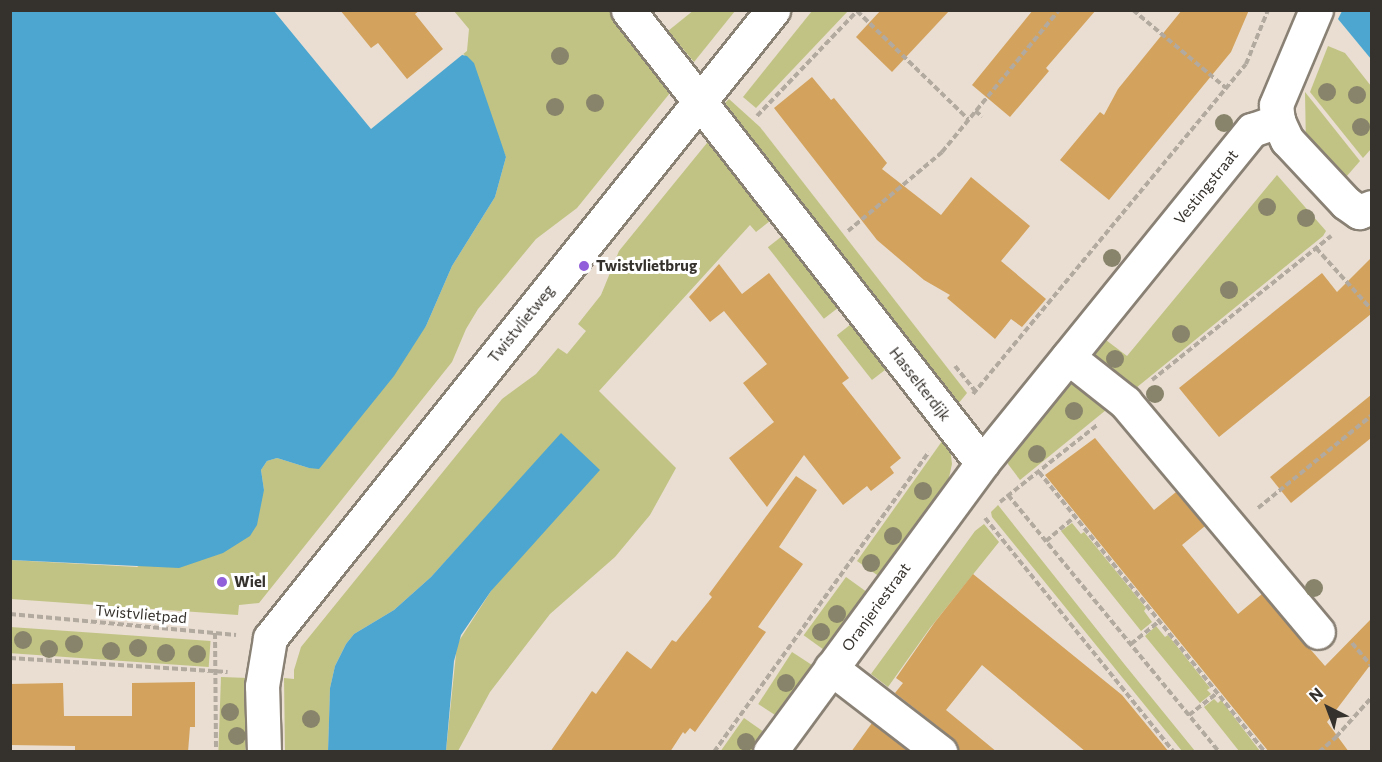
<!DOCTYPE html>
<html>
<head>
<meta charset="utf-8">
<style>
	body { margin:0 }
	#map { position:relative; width:1382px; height:762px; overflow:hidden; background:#e9ded1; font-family:Commissioner,sans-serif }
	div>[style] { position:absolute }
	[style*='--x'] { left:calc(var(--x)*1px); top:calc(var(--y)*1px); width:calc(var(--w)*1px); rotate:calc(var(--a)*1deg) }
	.green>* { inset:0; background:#c0c384; transform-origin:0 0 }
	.water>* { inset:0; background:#4ca6d0 }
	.building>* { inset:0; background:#d3a25d }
	.path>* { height:4px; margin-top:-2px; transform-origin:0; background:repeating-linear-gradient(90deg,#b2a99f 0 6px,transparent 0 9px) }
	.roads { filter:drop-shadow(2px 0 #8a8175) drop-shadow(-2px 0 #8a8175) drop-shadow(0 2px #8a8175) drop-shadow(0 -2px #8a8175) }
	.minor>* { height:33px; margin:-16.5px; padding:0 16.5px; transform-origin:16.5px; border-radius:16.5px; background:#fff }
	.trees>* { width:18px; height:18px; margin:-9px; border-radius:50%; background:#88846b }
	.dots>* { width:16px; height:16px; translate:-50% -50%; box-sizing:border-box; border:3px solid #fff; border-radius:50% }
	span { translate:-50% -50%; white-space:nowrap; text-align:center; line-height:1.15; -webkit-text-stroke:6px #fff; paint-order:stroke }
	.street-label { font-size:15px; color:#35312c }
	.poi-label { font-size:15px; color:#35312c; font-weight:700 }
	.left { translate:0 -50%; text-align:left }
	.frame { position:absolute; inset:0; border:12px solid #35312c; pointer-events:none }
	.north { position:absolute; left:1298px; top:678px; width:60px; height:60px; -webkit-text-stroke:4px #fff; paint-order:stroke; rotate:318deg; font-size:16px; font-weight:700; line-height:24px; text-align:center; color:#35312c }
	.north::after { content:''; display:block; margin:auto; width:21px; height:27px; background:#35312c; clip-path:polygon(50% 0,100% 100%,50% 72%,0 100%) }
</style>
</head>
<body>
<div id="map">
	<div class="green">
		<i style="clip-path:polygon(694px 10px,735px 11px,694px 62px,668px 31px)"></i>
		<i style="clip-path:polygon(454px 11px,615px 11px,674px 88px,577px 208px,536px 239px,478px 309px,466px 329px,452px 362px,259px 603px,239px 605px,238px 615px,11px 599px,10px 560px,137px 567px,264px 490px,261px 470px,267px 461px,277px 458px,309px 468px,426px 326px,452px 266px,495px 197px,506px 157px,464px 54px,462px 55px,467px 51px,469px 29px)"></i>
		<i style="clip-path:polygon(812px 11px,848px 11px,756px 108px,743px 97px)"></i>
		<i style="clip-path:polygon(1328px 46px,1345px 53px,1371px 86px,1371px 149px,1363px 158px,1310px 92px)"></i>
		<i style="clip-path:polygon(1305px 92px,1360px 161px,1339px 185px,1306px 146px)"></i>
		<i style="clip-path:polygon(729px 99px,760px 127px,967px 393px,958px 404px,725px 103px)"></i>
		<i style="clip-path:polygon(711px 138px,775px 217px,756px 232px,750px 225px,599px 391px,676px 468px,650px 515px,615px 557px,550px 614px,490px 692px,458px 751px,446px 751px,457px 644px,491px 591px,562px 434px,431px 577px,394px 610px,354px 634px,346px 644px,335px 666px,330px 688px,328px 751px,285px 751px,284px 678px,294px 679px,294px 670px,301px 647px,502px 399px,536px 374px,558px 348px,567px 354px,586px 331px,578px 324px,601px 295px,619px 251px)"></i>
		<i style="clip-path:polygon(1277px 175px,1326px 231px,1323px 236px,1131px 392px,1087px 356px,1102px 337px,1127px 356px)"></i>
		<i style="left:786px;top:233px;width:91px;height:23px;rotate:52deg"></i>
		<i style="left:855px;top:321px;width:57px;height:23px;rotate:52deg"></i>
		<i style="clip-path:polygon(1068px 379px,1106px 410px,1020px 480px,1008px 464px,1007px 455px)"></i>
		<i style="clip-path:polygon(945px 437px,950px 447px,952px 464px,948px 482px,880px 577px,857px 561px)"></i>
		<i style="clip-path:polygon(998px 505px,1125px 665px,1195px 751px,1182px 751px,992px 517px,991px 512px)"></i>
		<i style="clip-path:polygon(1072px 523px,1081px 534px,1084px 532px,1146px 608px,1144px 611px,1152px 622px,1141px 631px,1061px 531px)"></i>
		<i style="clip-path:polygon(984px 524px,999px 542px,930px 628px,888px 687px,871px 674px,975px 531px)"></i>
		<i style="left:846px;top:577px;width:27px;height:72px;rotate:36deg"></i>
		<i style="clip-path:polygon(1156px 626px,1165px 637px,1168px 635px,1210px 688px,1207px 690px,1211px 694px,1200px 703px,1145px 636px)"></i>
		<i style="left:10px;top:627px;width:201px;height:26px;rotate:4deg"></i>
		<i style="left:792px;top:652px;width:27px;height:62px;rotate:33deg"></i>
		<i style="left:221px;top:677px;width:27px;height:74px;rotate:2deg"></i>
		<i style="clip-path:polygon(1214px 699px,1218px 703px,1221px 700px,1260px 751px,1239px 751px,1204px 707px)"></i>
		<i style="clip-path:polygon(744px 718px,767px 734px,754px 751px,720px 752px)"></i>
	</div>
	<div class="water">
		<i style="clip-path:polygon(10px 11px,274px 11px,371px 129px,462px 55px,467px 56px,474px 63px,506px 157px,495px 197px,452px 266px,426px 326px,394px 376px,319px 469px,309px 468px,277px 458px,267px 461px,261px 470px,264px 490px,257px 525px,250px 536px,223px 553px,179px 568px,11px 560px)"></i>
		<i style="clip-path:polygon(1342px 11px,1371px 11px,1371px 59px,1338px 19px)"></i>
		<i style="clip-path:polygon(561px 433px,600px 470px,491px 591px,461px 635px,454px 661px,446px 751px,328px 751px,330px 688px,335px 666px,346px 644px,354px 634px,394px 610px,431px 577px)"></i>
	</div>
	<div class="building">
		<i style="clip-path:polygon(340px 10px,420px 10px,415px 14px,443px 49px,407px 79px,378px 43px,371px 48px)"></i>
		<i style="clip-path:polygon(881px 10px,950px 10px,892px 72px,856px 37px)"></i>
		<i style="clip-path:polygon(1033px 10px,1096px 10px,1046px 68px,1049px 71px,1010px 117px,972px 85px)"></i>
		<i style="clip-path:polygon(1182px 10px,1249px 10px,1231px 52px,1109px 200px,1060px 160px,1100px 112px,1104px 115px,1118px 89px)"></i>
		<i style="clip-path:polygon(812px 77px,831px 100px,834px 98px,887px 163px,882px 169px,941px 215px,971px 177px,1030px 226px,1001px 261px,1046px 299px,1022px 327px,1011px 319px,995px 339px,947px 298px,950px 295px,924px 280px,877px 240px,774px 108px)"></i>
		<i style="clip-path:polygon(1371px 258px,1371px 314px,1219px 437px,1179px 388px,1322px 273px,1337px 292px)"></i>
		<i style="clip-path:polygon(719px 264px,742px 294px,769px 273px,849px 378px,842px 383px,901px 458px,890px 467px,894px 473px,871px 491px,867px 486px,843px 505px,804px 455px,767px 507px,729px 458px,774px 422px,743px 383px,767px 364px,724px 311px,710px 322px,689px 297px)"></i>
		<i style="clip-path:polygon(1371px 395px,1371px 438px,1291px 503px,1270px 477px)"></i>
		<i style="clip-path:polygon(1095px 438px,1154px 510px,1176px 492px,1205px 526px,1182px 545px,1238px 614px,1262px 594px,1325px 666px,1371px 619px,1371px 664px,1327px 722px,1349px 752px,1269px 752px,1103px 547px,1045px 475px)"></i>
		<i style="clip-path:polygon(796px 476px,817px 490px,779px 547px,803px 564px,758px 627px,766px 632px,695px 732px,690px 728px,685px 734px,683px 732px,670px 752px,550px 752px,592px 691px,596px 694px,627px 651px,651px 669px,672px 640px,676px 642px,712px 597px,709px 594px)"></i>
		<i style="clip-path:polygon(973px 574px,1122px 695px,1169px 752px,1086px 752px,982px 665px,946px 710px,997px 752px,958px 752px,951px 737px,895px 693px,903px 683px,896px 678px,935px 622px)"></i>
		<i style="clip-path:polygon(195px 682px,195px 727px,190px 727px,188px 752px,75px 750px,75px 746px,10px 745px,10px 684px,63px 683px,64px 716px,132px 716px,132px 683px)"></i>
		<i style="clip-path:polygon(872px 723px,909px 752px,851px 752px)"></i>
	</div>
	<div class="path">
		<i style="--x:1133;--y:10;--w:121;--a:40"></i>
		<i style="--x:857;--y:11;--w:155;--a:44.2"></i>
		<i style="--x:975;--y:111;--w:9;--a:36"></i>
		<i style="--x:757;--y:116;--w:146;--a:-46.4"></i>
		<i style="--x:848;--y:231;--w:123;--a:-40"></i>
		<i style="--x:942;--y:152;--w:184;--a:-50.5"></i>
		<i style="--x:1316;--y:248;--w:84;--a:47.9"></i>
		<i style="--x:955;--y:366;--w:32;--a:51"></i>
		<i style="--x:1152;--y:380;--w:230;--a:-38.8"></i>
		<i style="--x:973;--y:394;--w:428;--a:-50.4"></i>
		<i style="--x:1246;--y:64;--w:58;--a:-67.8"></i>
		<i style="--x:1039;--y:472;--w:360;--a:51.1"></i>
		<i style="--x:1008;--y:495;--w:333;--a:50.6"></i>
		<i style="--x:1000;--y:502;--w:124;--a:-38.4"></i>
		<i style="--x:1258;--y:508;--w:147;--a:-39.2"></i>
		<i style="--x:985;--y:518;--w:301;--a:51.1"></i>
		<i style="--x:1046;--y:541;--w:38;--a:-40"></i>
		<i style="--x:10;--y:614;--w:227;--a:5.3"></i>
		<i style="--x:215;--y:633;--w:119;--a:89.5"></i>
		<i style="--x:1352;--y:643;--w:31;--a:50"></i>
		<i style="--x:1131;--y:644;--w:36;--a:-39"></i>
		<i style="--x:10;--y:658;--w:218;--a:3.7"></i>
		<i style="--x:1189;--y:715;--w:36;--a:-38"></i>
		<i style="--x:714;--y:752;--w:369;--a:-54.4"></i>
		<i style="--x:1319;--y:752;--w:23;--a:-41"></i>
		<i style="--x:1336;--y:737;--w:54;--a:-48"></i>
	</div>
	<div class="roads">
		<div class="minor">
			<i style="--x:628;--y:10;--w:575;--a:51.99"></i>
			<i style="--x:1278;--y:121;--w:21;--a:65"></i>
			<i style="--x:1287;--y:140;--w:86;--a:46.9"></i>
			<i style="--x:1346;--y:203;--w:16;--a:35"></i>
			<i style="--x:1359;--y:212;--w:14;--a:-21"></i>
			<i style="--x:1068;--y:357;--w:73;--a:38.3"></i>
			<i style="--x:1125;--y:402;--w:300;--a:50"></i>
			<i style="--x:831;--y:668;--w:138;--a:37.6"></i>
			<i style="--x:264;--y:752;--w:66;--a:-91.7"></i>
			<i style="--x:262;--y:686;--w:49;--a:-80.5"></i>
			<i style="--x:270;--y:638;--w:805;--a:-51.31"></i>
			<i style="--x:770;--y:752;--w:358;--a:-53.7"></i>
			<i style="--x:982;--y:463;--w:429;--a:-51"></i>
			<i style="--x:1252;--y:130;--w:28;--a:-19"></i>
			<i style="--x:1278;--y:121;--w:16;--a:-97"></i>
			<i style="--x:1276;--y:105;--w:103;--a:-67.2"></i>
		</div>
	</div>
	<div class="trees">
		<i style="left:560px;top:56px"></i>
		<i style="left:1327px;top:92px"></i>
		<i style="left:1357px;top:95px"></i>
		<i style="left:595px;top:103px"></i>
		<i style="left:555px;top:107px"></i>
		<i style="left:1224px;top:123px"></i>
		<i style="left:1361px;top:127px"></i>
		<i style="left:1267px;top:207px"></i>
		<i style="left:1306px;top:218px"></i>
		<i style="left:1112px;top:258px"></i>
		<i style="left:1229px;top:290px"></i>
		<i style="left:1181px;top:334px"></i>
		<i style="left:1115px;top:359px"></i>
		<i style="left:1155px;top:394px"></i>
		<i style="left:1074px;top:411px"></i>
		<i style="left:1037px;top:454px"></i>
		<i style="left:923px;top:491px"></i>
		<i style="left:893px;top:536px"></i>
		<i style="left:871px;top:563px"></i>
		<i style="left:1314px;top:588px"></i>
		<i style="left:837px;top:614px"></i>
		<i style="left:821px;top:632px"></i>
		<i style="left:23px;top:640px"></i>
		<i style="left:74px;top:644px"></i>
		<i style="left:138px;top:648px"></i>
		<i style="left:49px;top:649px"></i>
		<i style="left:111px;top:651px"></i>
		<i style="left:166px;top:653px"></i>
		<i style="left:197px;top:654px"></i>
		<i style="left:786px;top:683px"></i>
		<i style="left:230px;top:712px"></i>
		<i style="left:311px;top:719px"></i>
		<i style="left:237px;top:736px"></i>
		<i style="left:746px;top:742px"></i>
	</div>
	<div class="dots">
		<i style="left:584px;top:266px;background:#905fd9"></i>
		<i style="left:222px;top:582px;background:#905fd9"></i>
	</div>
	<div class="street-label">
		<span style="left:1206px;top:187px;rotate:-51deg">Vestingstraat</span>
		<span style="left:521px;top:324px;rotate:-51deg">Twistvlietweg</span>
		<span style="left:920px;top:384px;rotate:52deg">Hasselterdijk</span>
		<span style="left:876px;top:607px;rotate:-54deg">Oranjeriestraat</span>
		<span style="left:141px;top:614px;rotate:5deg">Twistvlietpad</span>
	</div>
	<div class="poi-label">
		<span class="left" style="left:596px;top:266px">Twistvlietbrug</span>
		<span class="left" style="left:234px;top:582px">Wiel</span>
	</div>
	<div class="frame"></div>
	<div class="north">N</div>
</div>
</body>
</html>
